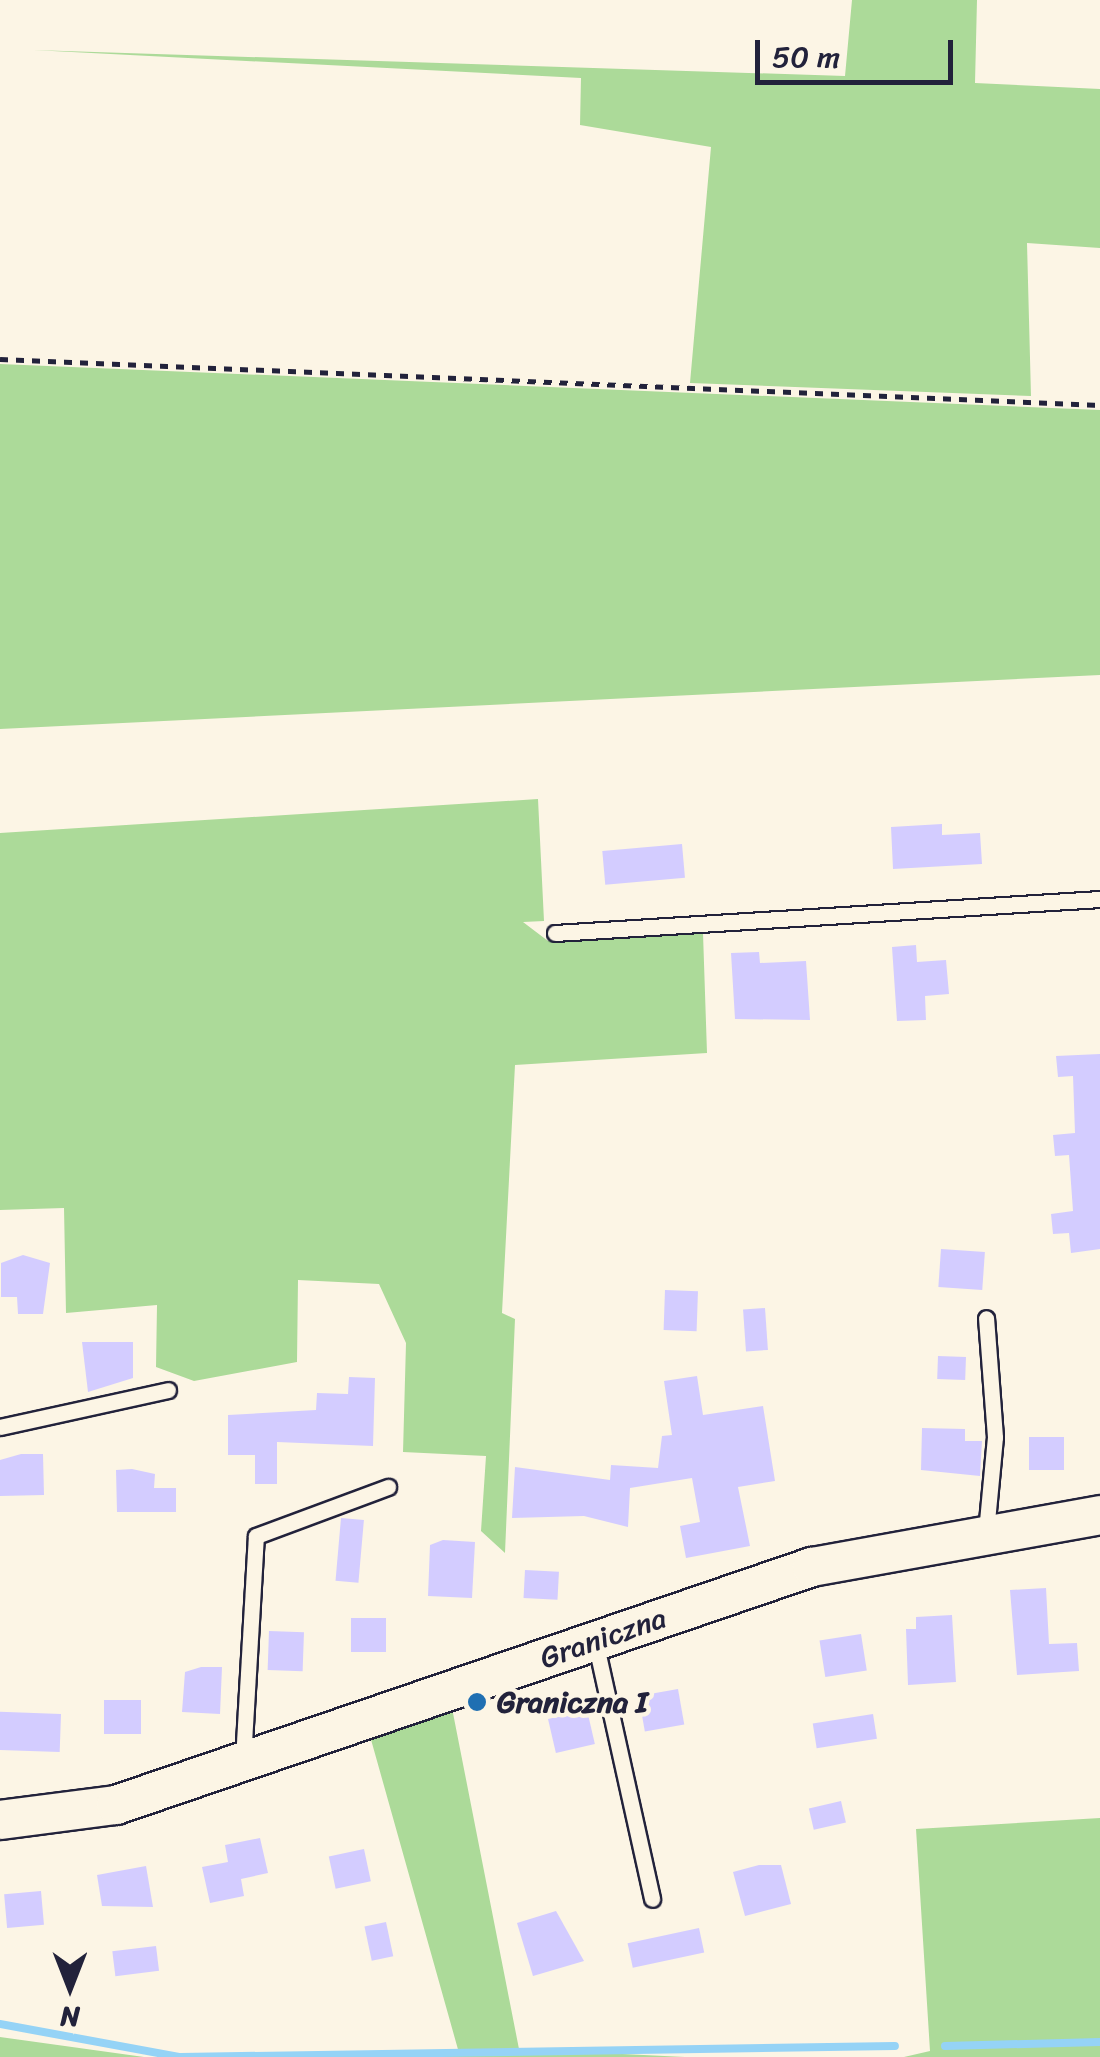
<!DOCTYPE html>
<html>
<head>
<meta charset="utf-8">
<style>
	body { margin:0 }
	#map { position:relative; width:1100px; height:2057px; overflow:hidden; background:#fcf5e5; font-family:Sriracha,sans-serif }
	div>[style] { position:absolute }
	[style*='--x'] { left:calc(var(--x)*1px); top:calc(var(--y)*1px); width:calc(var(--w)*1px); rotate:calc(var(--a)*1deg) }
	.green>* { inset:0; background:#acda99 }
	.stream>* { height:8px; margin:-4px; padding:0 4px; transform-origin:4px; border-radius:4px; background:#95d3f6 }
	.building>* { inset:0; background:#d3ccff; transform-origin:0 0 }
	.path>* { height:5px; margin-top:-2.5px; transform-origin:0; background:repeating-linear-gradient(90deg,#22223b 0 8px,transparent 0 16px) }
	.roads { filter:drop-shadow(2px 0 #22223b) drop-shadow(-2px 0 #22223b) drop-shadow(0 2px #22223b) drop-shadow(0 -2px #22223b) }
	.service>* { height:15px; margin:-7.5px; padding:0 7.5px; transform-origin:7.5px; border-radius:7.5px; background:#fcf5e5 }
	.tertiary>* { height:38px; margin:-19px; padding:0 19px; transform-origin:19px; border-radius:19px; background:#fcf5e5 }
	.dots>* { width:28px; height:28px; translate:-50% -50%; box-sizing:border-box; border:5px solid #fcf5e5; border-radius:50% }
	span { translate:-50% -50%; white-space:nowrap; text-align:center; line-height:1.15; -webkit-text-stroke:9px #fcf5e5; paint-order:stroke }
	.street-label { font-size:30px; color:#22223b }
	.poi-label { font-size:30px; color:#22223b; font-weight:700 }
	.left { translate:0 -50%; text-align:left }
	.north { position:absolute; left:20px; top:1937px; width:100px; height:100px; -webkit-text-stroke:8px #fcf5e5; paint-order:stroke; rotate:180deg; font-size:28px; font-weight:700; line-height:40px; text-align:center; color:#22223b }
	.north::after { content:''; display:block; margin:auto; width:35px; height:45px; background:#22223b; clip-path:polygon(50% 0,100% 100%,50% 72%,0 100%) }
	.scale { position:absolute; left:755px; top:40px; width:198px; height:45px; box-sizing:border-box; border:5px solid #22223b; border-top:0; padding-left:12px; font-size:30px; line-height:35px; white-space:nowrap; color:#22223b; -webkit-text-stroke:8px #fcf5e5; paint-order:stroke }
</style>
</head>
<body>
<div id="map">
	<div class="green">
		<i style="clip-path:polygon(852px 0,977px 0,975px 83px,1100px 89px,1100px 248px,1027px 243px,1031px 396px,690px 383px,711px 147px,580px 125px,581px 78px,33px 50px,845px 76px)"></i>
		<i style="clip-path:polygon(0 364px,1100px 410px,1100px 675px,0 729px)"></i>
		<i style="clip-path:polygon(538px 799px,544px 921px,523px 922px,548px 941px,703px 933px,707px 1053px,515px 1065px,502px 1313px,515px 1319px,505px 1553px,481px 1531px,486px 1456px,403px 1452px,406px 1343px,379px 1284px,298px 1280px,297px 1362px,194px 1381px,156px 1367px,157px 1305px,66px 1313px,64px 1208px,0 1210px,0 833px)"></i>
		<i style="clip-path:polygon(452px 1708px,519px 2049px,685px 2057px,403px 2057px,459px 2053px,370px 1736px)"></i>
		<i style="clip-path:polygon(1100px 1818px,1100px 2057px,904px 2057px,930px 2051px,916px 1829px)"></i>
		<i style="clip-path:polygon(0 2037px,144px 2057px,0 2057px)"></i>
	</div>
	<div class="stream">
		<i style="--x:0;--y:2024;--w:182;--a:10.4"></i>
		<i style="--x:945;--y:2046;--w:155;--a:-1.5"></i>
		<i style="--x:181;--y:2057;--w:714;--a:-0.88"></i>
	</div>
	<div class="building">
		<i style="clip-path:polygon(942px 824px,942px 835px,980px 833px,982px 864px,893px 869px,891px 827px)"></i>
		<i style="left:682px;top:844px;width:34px;height:80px;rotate:85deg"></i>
		<i style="clip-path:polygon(916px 945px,917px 962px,946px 960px,949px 994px,925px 996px,926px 1020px,897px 1021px,892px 947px)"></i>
		<i style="clip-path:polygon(759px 952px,760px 963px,806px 961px,810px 1020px,735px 1019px,731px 953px)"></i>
		<i style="clip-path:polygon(1100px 1054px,1100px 1249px,1071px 1253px,1069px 1233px,1053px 1234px,1051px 1214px,1073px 1211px,1069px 1155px,1055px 1156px,1053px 1135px,1075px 1133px,1073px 1076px,1058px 1077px,1056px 1056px)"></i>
		<i style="left:941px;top:1249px;width:44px;height:38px;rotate:4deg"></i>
		<i style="clip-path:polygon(23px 1255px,50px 1263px,43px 1314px,18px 1314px,17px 1297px,1px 1297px,1px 1263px)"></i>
		<i style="left:665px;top:1290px;width:33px;height:40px;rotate:2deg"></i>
		<i style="left:765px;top:1308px;width:42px;height:22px;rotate:86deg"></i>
		<i style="clip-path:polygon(82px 1342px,133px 1342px,133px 1378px,88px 1392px)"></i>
		<i style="left:938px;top:1356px;width:28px;height:23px;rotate:2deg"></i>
		<i style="clip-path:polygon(697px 1376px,703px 1415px,763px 1406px,775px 1481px,738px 1487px,750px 1546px,686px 1558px,680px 1526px,700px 1522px,692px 1478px,630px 1488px,628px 1527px,584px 1516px,512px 1518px,515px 1467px,610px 1480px,611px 1465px,658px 1468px,662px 1436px,672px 1435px,664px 1381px)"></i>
		<i style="clip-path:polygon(349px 1377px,375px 1378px,373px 1446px,277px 1442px,277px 1484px,255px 1484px,255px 1455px,228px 1455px,228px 1415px,316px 1410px,317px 1393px,348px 1394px)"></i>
		<i style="clip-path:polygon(922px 1428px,965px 1429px,965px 1441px,982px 1441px,980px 1476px,921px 1470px)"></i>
		<i style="left:1029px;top:1437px;width:35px;height:33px"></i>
		<i style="clip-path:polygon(21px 1454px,43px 1454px,44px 1495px,0 1496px,0 1460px)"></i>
		<i style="clip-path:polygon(132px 1469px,155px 1474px,154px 1488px,176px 1488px,176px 1512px,117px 1512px,116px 1470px)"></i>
		<i style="left:341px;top:1518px;width:23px;height:63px;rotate:5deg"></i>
		<i style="clip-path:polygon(443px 1540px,475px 1542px,472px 1598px,428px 1596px,430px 1545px)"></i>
		<i style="left:525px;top:1570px;width:34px;height:28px;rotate:3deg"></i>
		<i style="clip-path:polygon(1046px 1588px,1049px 1644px,1077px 1643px,1079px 1671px,1017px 1675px,1010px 1590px)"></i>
		<i style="clip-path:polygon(952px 1615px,956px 1682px,908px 1685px,906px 1629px,916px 1629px,916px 1617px)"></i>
		<i style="left:351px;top:1618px;width:35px;height:34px"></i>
		<i style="left:269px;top:1631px;width:35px;height:39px;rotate:2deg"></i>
		<i style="left:861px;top:1634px;width:37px;height:42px;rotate:81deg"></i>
		<i style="clip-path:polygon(201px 1667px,222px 1667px,220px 1714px,182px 1712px,185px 1672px)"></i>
		<i style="left:678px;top:1689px;width:36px;height:40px;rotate:80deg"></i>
		<i style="left:104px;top:1700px;width:37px;height:34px"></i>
		<i style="left:587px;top:1710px;width:35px;height:40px;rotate:77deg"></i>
		<i style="left:61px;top:1714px;width:38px;height:61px;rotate:92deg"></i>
		<i style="left:873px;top:1714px;width:25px;height:61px;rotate:81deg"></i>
		<i style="left:841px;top:1801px;width:22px;height:33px;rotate:77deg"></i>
		<i style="clip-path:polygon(260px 1838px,268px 1873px,241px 1879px,244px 1896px,210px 1903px,202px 1867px,228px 1862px,225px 1845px)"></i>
		<i style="left:364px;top:1849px;width:33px;height:36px;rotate:78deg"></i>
		<i style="clip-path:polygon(759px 1865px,781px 1865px,791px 1904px,745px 1916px,733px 1872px)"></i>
		<i style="clip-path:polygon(146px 1866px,153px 1907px,102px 1906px,97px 1875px)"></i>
		<i style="left:41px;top:1891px;width:34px;height:37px;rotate:85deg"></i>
		<i style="clip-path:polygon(556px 1911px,584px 1961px,533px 1976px,517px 1923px)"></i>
		<i style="left:386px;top:1922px;width:35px;height:22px;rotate:78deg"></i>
		<i style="left:699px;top:1928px;width:25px;height:73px;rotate:78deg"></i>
		<i style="left:156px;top:1946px;width:25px;height:44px;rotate:83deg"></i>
	</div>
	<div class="path">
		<i style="--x:0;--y:359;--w:1101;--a:2.39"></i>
	</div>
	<div class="roads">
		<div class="service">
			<i style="--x:555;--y:933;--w:546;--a:-3.57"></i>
			<i style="--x:0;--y:1427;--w:172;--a:-12.4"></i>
			<i style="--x:986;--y:1532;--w:95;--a:-84.6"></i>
			<i style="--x:995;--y:1437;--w:119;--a:-94.3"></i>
			<i style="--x:595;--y:1641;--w:264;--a:77.5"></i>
			<i style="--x:243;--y:1760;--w:224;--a:-86.7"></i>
			<i style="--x:256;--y:1536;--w:141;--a:-20.4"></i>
		</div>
		<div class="tertiary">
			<i style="--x:0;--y:1820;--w:117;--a:-7.4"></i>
			<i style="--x:116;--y:1805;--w:736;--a:-18.88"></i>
			<i style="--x:812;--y:1567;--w:293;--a:-10.2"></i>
		</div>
	</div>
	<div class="dots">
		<i style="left:477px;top:1702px;background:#1f6fb2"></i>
	</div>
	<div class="street-label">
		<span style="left:603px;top:1638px;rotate:-19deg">Graniczna</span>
	</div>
	<div class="poi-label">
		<span class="left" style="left:497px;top:1702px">Graniczna I</span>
	</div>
	<div class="north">N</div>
	<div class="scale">50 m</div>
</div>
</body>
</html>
